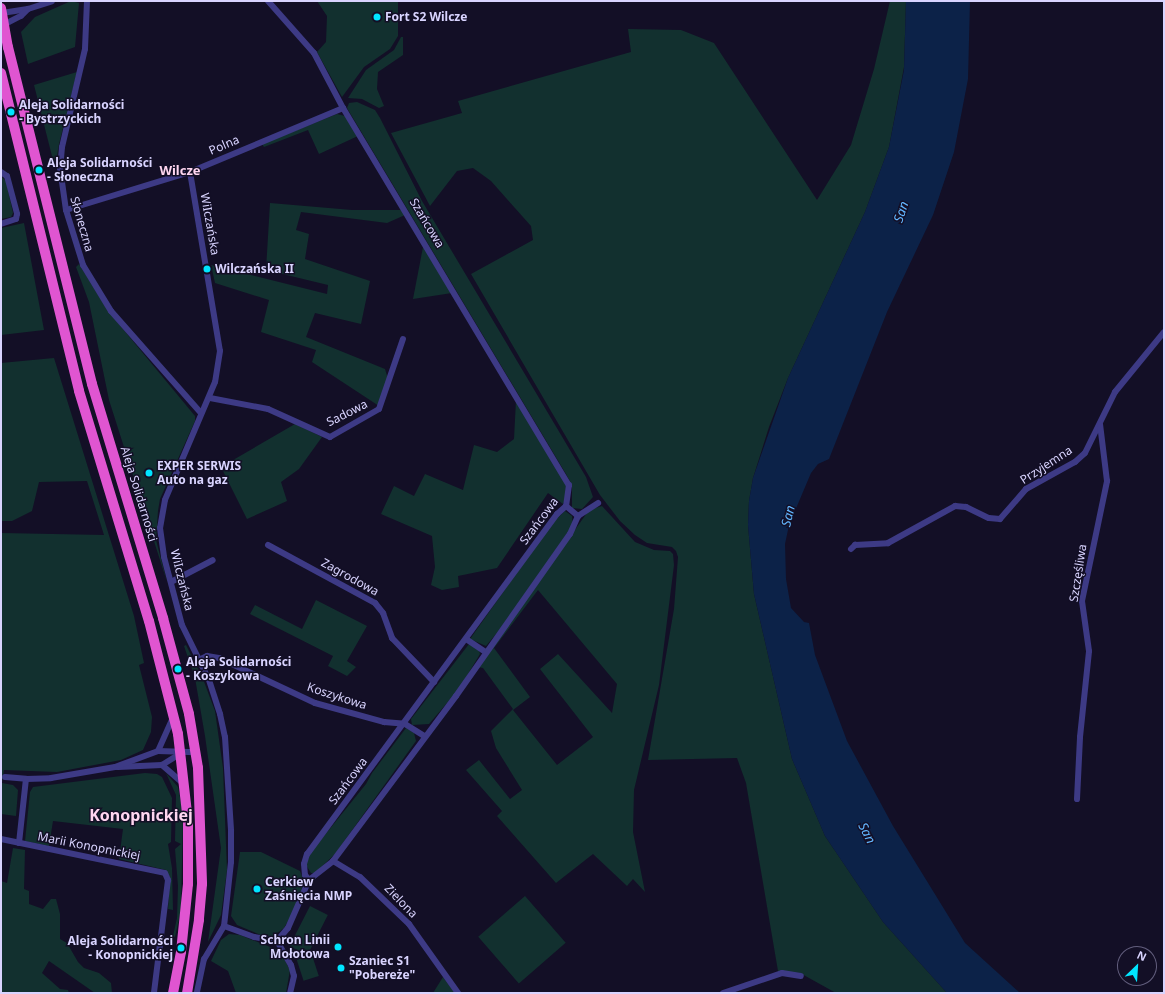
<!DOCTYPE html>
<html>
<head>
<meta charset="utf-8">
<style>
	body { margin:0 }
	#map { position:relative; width:1165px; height:994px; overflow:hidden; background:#130f26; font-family:"Noto Sans",sans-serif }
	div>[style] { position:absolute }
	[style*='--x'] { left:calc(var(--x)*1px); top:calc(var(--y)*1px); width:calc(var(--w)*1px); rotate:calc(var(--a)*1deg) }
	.green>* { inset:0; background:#12302f; transform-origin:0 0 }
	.water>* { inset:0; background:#0c2248 }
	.minor>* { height:6px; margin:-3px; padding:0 3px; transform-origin:3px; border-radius:3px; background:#3d3a85 }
	.trunk>* { height:10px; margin:-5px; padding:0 5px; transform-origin:5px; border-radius:5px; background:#e055d1 }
	.dots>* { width:11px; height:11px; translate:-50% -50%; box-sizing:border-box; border:2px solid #130f26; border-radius:50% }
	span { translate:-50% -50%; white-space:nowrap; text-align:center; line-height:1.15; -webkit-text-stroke:3px #130f26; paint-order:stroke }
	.poi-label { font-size:12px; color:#d9d4ff; font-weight:700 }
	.left { translate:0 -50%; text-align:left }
	.right { translate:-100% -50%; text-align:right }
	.street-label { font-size:12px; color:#d9d4ff }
	.neighbourhood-label { font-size:13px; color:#ffd6f0; font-weight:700 }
	.water-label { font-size:13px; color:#62b6ff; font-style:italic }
	.district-label { font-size:16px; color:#ffd6f0; font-weight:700 }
	.frame { position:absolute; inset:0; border:2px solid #d9d4ff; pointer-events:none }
	.north { position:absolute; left:1117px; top:946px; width:40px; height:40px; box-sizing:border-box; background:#130f26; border:1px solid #625e7d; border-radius:50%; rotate:25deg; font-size:11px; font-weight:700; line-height:16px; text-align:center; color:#d9d4ff }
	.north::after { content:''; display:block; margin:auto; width:14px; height:18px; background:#00e5ff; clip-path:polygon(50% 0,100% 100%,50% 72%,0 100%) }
</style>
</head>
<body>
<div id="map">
	<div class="green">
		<i style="clip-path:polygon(71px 1px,79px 3px,75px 47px,28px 64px,21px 32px,35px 17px)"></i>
		<i style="clip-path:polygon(317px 1px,398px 1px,398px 36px,390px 49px,364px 67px,342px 97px,317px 52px,326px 42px,327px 16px)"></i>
		<i style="clip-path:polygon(890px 1px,906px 1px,904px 67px,889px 147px,865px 212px,788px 378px,769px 427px,753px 478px,749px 501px,748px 525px,754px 594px,792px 759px,825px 836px,883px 922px,947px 993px,836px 993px,800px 973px,778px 971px,746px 783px,737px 758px,648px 760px,674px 609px,678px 557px,676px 551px,672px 547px,647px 543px,635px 535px,620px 521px,600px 495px,471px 274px,533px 240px,531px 226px,491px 181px,473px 168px,457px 171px,430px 206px,391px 133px,462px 113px,458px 101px,631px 52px,628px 29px,681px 30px,714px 43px,817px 200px,851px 145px,874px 69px)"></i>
		<i style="clip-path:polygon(401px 37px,403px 37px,403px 55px,378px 72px,377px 89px,384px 106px,379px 108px,362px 99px,348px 98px,366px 70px,394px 50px)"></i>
		<i style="clip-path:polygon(77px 72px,59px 144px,55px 168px,34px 85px)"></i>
		<i style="clip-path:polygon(357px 102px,375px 110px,380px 118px,422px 201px,586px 477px,593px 497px,582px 509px,572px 508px,572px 485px,566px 474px,347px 108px,349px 103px)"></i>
		<i style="clip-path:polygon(337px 114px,345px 116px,358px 136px,319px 154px,308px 130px,264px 147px,262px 144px)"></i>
		<i style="clip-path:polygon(1px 176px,6px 181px,13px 213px,11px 217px,1px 219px)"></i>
		<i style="clip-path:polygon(270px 203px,352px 210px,401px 210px,405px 215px,387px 223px,301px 212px,296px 230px,309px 234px,305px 259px,370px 281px,361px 324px,315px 313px,306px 337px,385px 369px,388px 379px,379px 406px,312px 362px,316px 350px,261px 332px,269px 300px,215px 283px,211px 265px,327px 294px,328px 285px,266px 270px)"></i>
		<i style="clip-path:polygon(24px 223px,44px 330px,1px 335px,1px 228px)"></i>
		<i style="clip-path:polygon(423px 247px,452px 293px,413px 299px)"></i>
		<i style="clip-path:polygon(79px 264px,108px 311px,195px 416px,195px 421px,160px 499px,158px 511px,156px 540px,167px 582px,109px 400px,89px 302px,76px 267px)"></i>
		<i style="clip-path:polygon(54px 358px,134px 616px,144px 663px,139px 665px,152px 717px,151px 732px,143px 750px,121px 760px,57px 772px,4px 770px,2px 783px,13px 785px,18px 790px,16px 816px,1px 814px,1px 533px,104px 535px,87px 481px,39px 482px,32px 511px,12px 521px,1px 521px,1px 363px)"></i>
		<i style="clip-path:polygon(516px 400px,563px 475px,567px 489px,565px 501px,563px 504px,548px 493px,497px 568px,458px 576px,459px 587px,442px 590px,431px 585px,435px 567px,432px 536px,381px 514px,394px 486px,414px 496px,425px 474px,463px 490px,474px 445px,497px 452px,514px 439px)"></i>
		<i style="clip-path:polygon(295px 424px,322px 437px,299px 469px,281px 482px,287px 501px,247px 519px,221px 467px)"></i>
		<i style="clip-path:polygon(evenodd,602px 506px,635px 542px,654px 550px,670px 551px,673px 554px,674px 565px,659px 685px,634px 790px,633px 832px,645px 892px,633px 879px,627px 886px,593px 854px,556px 883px,497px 816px,502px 811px,466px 770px,479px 760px,510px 799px,522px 790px,496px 748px,491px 731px,513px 709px,483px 668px,478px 667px,589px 510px,602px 506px,538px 590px,617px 684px,612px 713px,558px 654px,540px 669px,593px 737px,557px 765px,513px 710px,530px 697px,494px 648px,538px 590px)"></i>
		<i style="clip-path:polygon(565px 511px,572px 516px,573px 525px,501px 628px,486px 646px,470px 639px,552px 523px)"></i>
		<i style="clip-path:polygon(316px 600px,367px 626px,347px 661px,356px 667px,347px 676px,328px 666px,333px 656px,250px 614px,255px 605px,302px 629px)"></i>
		<i style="clip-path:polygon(469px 644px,479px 650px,480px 654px,459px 689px,429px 724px,412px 725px,411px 719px)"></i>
		<i style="clip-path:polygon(186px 645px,203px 679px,215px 711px,223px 768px,227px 870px,221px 915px,208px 942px,221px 848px,205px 736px,195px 678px,184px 646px)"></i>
		<i style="clip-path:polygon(406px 728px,414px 733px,416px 741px,335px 854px,315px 873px,311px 873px,306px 865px,311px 852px,366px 784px,372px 773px)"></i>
		<i style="clip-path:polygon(145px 773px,157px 774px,162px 777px,172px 798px,171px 842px,168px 844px,172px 868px,173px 910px,168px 909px,170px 878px,166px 870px,119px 859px,123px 829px,53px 821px,49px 846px,25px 841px,30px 792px,33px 787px)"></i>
		<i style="clip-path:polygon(166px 773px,178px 787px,183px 814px,181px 910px,175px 937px,173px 936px,177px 918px,178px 886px,175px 849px,181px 844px,175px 841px,176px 795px)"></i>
		<i style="clip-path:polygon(13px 848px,25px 850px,24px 889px,29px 891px,29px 904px,43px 909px,51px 899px,56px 899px,60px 914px,60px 939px,67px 943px,78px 962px,84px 968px,99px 973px,111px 983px,112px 993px,95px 993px,49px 961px,42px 973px,60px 989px,68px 990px,69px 993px,1px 993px,1px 881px,7px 883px)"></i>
		<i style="clip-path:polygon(240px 852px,261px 852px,300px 871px,304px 882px,295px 909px,284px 928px,272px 937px,263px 936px,237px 925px,231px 916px)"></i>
		<i style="left:525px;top:896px;width:62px;height:62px;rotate:49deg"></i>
		<i style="left:310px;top:906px;width:20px;height:45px;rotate:27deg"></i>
		<i style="clip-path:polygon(229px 934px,240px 935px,280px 951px,290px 970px,286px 993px,236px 993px,228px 971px,211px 961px,221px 940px)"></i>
		<i style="left:312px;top:955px;width:22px;height:16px;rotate:72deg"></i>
		<i style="clip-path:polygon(443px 977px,455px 993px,433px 993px)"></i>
	</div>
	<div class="water">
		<i style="clip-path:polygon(906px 1px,970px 1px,968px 79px,954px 152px,933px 215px,887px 312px,829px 459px,818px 464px,811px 473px,789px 525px,785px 544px,786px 579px,791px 608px,804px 622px,809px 623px,815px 655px,847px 741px,893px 826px,965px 943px,1020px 993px,947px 993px,883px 922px,825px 836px,792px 759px,754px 594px,748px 525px,749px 501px,753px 478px,788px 378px,865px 212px,889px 147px,904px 70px)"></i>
	</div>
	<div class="minor">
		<i style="--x:87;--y:1;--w:48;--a:92.4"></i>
		<i style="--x:85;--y:49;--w:101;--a:103.2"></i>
		<i style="--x:62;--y:147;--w:21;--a:95"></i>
		<i style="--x:60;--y:168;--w:42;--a:81.9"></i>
		<i style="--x:66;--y:210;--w:58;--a:72.8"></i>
		<i style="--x:83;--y:265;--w:54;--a:58.7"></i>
		<i style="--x:111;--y:311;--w:136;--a:48.6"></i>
		<i style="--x:268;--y:1;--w:69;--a:48.5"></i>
		<i style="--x:314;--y:53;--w:62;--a:62.2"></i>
		<i style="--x:343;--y:108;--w:440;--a:59.1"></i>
		<i style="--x:569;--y:485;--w:21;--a:98"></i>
		<i style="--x:566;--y:506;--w:12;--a:138"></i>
		<i style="--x:557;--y:514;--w:422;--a:126.3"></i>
		<i style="--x:307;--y:854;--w:10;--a:107"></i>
		<i style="--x:304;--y:864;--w:11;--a:85"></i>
		<i style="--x:305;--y:875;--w:6;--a:51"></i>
		<i style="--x:2;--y:13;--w:26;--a:-9"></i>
		<i style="--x:28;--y:9;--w:25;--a:-18"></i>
		<i style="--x:3;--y:25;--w:20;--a:-27"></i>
		<i style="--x:21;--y:16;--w:10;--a:-45"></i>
		<i style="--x:1;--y:172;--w:7;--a:34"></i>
		<i style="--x:7;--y:176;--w:39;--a:75"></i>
		<i style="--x:17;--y:214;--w:5;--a:101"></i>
		<i style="--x:16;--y:219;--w:16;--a:162"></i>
		<i style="--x:190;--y:172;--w:181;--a:80.5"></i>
		<i style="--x:220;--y:351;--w:31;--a:99"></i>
		<i style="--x:215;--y:382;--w:128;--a:113"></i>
		<i style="--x:165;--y:500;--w:28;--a:100"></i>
		<i style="--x:160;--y:528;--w:29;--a:82"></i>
		<i style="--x:164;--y:557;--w:70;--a:75.2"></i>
		<i style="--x:182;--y:625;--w:61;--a:63.9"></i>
		<i style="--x:209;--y:680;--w:36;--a:72"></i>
		<i style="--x:220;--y:714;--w:24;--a:78"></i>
		<i style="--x:225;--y:737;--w:94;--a:86.3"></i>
		<i style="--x:231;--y:831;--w:31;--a:90"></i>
		<i style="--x:231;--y:862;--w:64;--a:96.2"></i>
		<i style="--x:224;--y:926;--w:39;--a:121"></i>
		<i style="--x:204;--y:959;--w:35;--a:102"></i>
		<i style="--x:66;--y:210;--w:130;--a:-17"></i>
		<i style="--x:190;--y:172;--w:166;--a:-22.7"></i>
		<i style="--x:210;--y:398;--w:59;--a:10.7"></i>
		<i style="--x:268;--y:409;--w:68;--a:24.3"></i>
		<i style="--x:330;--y:437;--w:56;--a:-29.7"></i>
		<i style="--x:379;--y:409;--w:74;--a:-71.1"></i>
		<i style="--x:566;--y:506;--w:16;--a:40"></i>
		<i style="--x:578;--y:516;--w:24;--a:-33"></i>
		<i style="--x:268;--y:545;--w:122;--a:28.5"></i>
		<i style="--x:375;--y:603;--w:13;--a:51"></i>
		<i style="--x:383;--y:613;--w:27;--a:70"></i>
		<i style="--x:392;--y:638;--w:61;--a:46.3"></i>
		<i style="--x:851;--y:549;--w:6;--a:-45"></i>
		<i style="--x:855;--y:545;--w:33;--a:-3"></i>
		<i style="--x:888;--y:543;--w:77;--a:-28.9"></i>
		<i style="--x:955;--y:506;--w:11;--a:5"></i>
		<i style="--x:966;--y:507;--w:25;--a:26"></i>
		<i style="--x:989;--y:518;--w:11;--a:5"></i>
		<i style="--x:1000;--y:519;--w:40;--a:-49"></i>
		<i style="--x:1026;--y:489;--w:56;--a:-28.9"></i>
		<i style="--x:1075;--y:462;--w:13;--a:-42"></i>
		<i style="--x:1085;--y:453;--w:68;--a:-63.8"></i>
		<i style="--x:1115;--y:392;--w:77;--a:-50.8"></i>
		<i style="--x:171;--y:582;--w:47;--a:-27.6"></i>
		<i style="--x:466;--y:639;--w:23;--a:34"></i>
		<i style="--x:199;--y:660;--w:9;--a:-27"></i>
		<i style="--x:207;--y:656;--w:12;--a:9"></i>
		<i style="--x:219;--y:658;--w:106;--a:25.1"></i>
		<i style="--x:315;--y:703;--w:72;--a:15.4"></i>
		<i style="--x:384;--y:722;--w:21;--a:5"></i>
		<i style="--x:405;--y:724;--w:22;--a:32"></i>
		<i style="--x:158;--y:751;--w:36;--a:-66"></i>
		<i style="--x:162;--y:765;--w:28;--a:41"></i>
		<i style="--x:118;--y:767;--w:44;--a:-2.6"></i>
		<i style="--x:162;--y:765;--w:22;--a:-32"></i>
		<i style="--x:5;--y:777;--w:21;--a:5"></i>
		<i style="--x:1077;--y:799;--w:62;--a:-87.2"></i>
		<i style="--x:1080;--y:737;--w:86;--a:-84"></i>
		<i style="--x:1089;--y:651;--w:50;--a:-98"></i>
		<i style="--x:1082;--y:601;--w:123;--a:-78.2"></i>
		<i style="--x:1107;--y:481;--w:57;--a:-97"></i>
		<i style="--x:1;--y:839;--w:167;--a:11.7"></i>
		<i style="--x:165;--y:873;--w:8;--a:67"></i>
		<i style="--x:168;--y:880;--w:114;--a:97.1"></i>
		<i style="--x:19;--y:843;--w:64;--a:-83.8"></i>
		<i style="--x:26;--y:779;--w:25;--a:-2"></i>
		<i style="--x:51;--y:778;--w:65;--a:-9.8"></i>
		<i style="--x:115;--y:767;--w:46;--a:-20.4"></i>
		<i style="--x:158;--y:751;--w:38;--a:2"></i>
		<i style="--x:333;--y:861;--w:31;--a:31"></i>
		<i style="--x:360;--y:877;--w:68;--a:43.8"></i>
		<i style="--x:409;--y:924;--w:85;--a:54.6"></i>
		<i style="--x:309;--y:880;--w:31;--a:-38"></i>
		<i style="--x:333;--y:861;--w:206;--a:-53.3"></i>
		<i style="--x:456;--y:696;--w:198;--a:-54.9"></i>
		<i style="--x:570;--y:534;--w:20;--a:-66"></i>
		<i style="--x:224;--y:926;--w:32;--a:20"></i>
		<i style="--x:254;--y:937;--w:23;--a:10"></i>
		<i style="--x:277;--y:941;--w:17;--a:-50"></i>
		<i style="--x:288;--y:928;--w:52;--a:-66.4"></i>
		<i style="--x:277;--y:941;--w:28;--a:60"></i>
		<i style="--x:291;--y:965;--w:11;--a:75"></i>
		<i style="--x:294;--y:976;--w:17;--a:103"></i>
		<i style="--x:723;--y:993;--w:62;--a:-18.7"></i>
		<i style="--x:782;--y:973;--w:19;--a:9"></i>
	</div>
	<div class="trunk">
		<i style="--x:1;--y:8;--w:40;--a:80"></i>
		<i style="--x:8;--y:47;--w:347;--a:76"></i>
		<i style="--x:92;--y:384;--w:245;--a:73.1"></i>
		<i style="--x:163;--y:618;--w:99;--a:74.8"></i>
		<i style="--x:189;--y:714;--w:55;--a:80.5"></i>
		<i style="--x:198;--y:768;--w:116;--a:88"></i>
		<i style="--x:202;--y:884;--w:36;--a:95"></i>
		<i style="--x:199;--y:920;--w:74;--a:99.3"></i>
		<i style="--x:1;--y:73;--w:327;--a:76.2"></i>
		<i style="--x:79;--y:391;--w:240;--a:73.1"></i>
		<i style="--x:149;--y:621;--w:117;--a:75.6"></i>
		<i style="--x:178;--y:734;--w:89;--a:83.5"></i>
		<i style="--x:188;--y:822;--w:62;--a:90"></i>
		<i style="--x:188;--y:884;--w:68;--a:95.9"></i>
		<i style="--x:181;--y:952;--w:42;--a:101"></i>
	</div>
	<div class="dots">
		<i style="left:377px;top:17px;background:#00e5ff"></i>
		<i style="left:11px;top:112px;background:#00e5ff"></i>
		<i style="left:39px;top:170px;background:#00e5ff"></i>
		<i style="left:207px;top:269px;background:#00e5ff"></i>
		<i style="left:149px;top:473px;background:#00e5ff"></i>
		<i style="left:178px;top:669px;background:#00e5ff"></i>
		<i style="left:257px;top:889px;background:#00e5ff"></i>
		<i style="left:338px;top:947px;background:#00e5ff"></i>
		<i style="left:181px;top:948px;background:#00e5ff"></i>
		<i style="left:341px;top:968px;background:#00e5ff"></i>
	</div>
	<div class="poi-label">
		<span class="left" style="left:385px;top:17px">Fort S2 Wilcze</span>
		<span class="left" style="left:19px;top:112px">Aleja Solidarności<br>- Bystrzyckich</span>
		<span class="left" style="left:47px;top:170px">Aleja Solidarności<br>- Słoneczna</span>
		<span class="left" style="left:215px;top:269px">Wilczańska II</span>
		<span class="left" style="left:157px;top:473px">EXPER SERWIS<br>Auto na gaz</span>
		<span class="left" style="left:186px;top:669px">Aleja Solidarności<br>- Koszykowa</span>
		<span class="left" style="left:265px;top:889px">Cerkiew<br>Zaśnięcia NMP</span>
		<span class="right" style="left:330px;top:947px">Schron Linii<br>Mołotowa</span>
		<span class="right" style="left:173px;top:948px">Aleja Solidarności<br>- Konopnickiej</span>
		<span class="left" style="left:349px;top:968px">Szaniec S1<br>"Pobereże"</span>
	</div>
	<div class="street-label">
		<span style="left:224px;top:145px;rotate:-23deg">Polna</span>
		<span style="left:427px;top:223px;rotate:59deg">Szańcowa</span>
		<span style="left:82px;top:224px;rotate:74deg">Słoneczna</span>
		<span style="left:210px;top:224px;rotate:80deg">WiIczańska</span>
		<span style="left:347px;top:413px;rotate:-27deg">Sadowa</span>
		<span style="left:1046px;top:465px;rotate:-33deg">Przyjemna</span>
		<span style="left:139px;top:494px;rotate:73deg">Aleja Solidarności</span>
		<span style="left:539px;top:521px;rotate:-53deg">Szańcowa</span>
		<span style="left:1078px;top:573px;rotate:-81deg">Szczęśliwa</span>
		<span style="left:350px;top:577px;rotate:29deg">Zagrodowa</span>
		<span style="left:182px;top:580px;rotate:76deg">WiIczańska</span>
		<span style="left:337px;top:696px;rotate:18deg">Koszykowa</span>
		<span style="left:348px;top:781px;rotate:-53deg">Szańcowa</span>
		<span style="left:89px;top:846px;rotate:11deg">Marii Konopnickiej</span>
		<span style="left:401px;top:901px;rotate:46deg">Zielona</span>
	</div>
	<div class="neighbourhood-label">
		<span style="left:180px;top:170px">Wilcze</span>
	</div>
	<div class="water-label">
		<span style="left:901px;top:212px;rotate:-72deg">San</span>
		<span style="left:788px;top:516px;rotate:-77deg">San</span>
		<span style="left:867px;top:833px;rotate:63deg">San</span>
	</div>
	<div class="district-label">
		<span style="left:141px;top:815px">Konopnickiej</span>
	</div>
	<div class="frame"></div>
	<div class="north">N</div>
</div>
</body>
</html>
